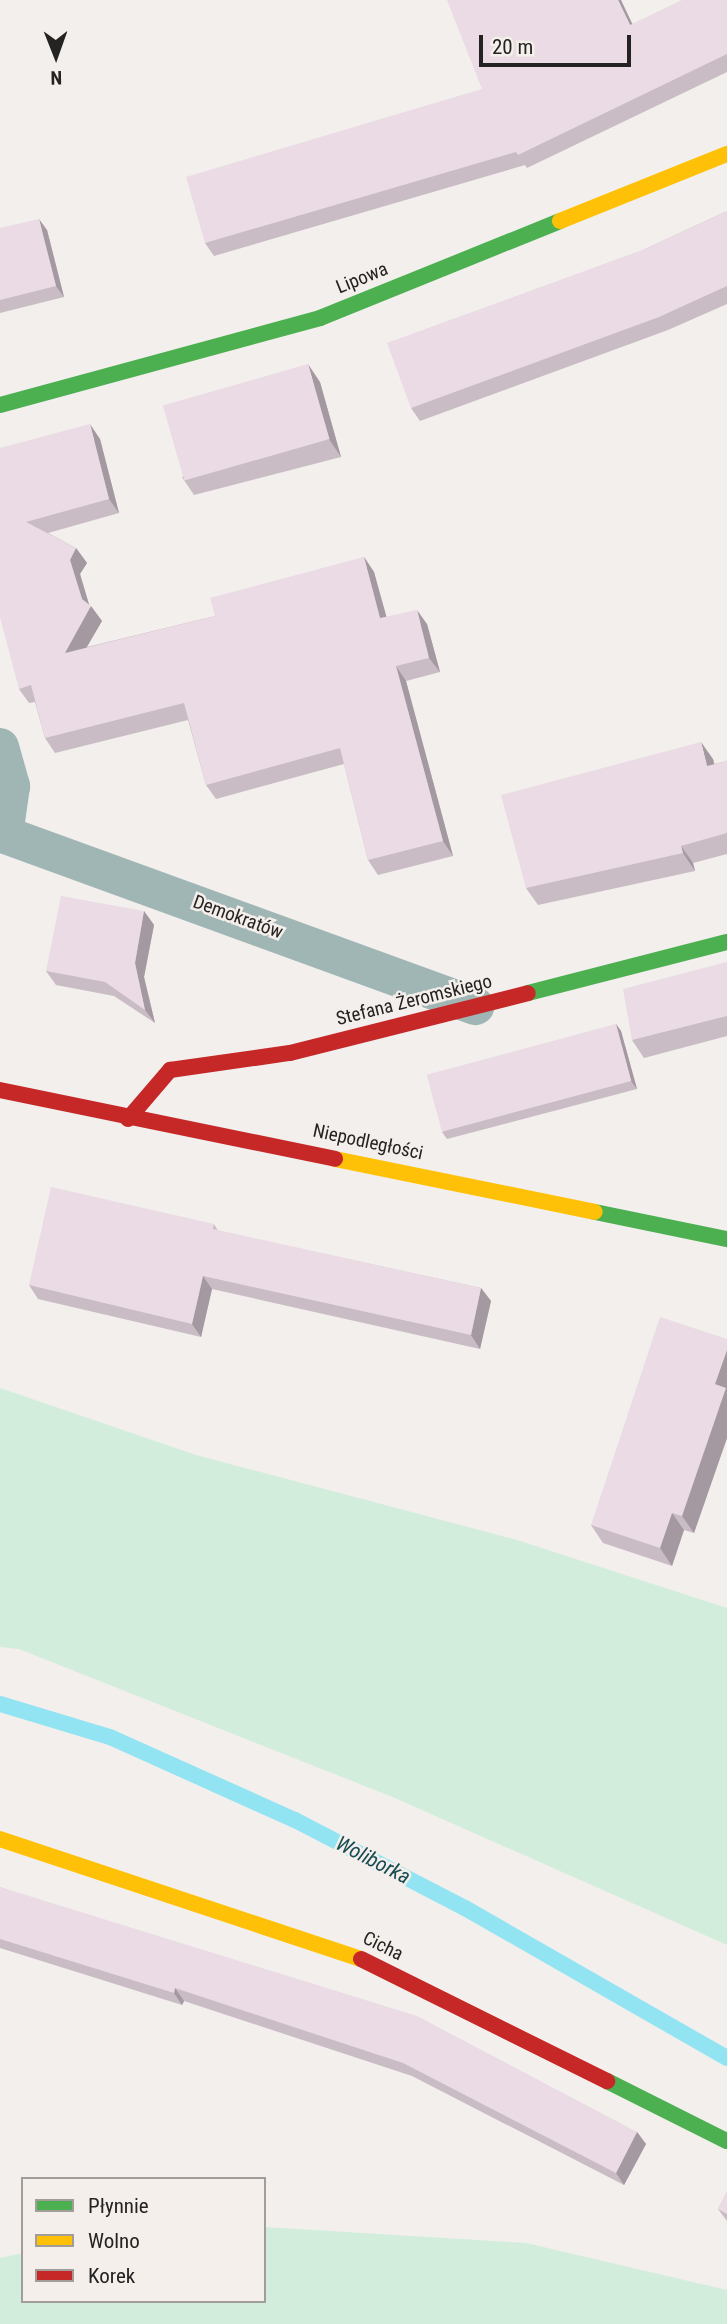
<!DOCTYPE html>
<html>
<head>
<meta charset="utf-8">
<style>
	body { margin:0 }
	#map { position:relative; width:727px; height:2324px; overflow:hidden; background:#f2efed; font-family:"Roboto Condensed",sans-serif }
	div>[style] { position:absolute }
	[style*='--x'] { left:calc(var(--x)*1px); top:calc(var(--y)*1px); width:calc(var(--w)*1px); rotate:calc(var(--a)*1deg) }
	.green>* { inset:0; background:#d2eddb }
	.stream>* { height:16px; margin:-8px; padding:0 8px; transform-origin:8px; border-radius:8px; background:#93e4f3 }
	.street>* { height:38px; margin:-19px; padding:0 19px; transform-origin:19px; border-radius:19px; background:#a0b6b5 }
	.fast>* { height:16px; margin:-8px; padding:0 8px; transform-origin:8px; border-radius:8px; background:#4caf50 }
	.slow>* { height:16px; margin:-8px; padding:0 8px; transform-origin:8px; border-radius:8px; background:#ffc107 }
	.jam>* { height:16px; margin:-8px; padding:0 8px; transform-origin:8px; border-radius:8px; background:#c62828 }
	.wall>* { inset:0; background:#c9bcc4 }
	.shaded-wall>* { inset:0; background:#a499a0 }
	.building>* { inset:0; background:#eadbe4; transform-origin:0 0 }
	span { translate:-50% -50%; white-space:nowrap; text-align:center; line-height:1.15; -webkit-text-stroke:5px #f4efeb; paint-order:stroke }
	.street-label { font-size:19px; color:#252322 }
	.water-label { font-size:21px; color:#174c54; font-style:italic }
	.legend { position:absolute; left:21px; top:2177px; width:245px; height:126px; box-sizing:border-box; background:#f4efeb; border:2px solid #a19d9b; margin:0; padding:9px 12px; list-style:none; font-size:21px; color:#252322 }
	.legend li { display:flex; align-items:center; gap:14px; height:35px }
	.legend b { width:35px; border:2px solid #a19d9b }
	.north { position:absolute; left:21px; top:21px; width:70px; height:70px; -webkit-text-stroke:5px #f4efeb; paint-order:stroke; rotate:179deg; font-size:19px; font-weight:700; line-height:28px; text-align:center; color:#252322 }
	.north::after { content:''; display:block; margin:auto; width:24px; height:32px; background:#252322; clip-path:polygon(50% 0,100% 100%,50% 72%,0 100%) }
	.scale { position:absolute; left:479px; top:35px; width:152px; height:32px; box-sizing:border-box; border:4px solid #252322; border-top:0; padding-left:9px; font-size:21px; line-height:24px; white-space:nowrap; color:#252322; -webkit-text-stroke:5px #f4efeb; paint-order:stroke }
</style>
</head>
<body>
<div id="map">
	<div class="green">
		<i style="clip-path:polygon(0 1388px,196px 1455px,517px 1540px,727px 1608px,727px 1945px,395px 1798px,19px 1649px,0 1647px)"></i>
		<i style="clip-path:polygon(264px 2227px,526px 2243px,727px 2290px,727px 2324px,0 2324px,0 2258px,23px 2253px,23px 2301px,264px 2301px)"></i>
	</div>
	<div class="stream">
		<i style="--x:0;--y:1704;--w:115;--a:16.7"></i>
		<i style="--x:110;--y:1737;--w:203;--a:24.2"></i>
		<i style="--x:295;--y:1820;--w:191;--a:27.4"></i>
		<i style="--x:465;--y:1908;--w:302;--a:29.8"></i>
	</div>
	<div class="street">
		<i style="--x:0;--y:747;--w:41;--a:74.2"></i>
		<i style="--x:11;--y:786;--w:49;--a:98.1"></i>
		<i style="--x:0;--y:833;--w:506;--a:20.01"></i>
	</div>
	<div class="fast">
		<i style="--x:0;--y:405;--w:332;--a:-15.2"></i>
		<i style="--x:320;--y:318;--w:259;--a:-22"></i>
		<i style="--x:528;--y:993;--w:205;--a:-14.4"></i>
		<i style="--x:595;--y:1212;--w:135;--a:11.6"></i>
		<i style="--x:607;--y:2081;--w:134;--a:26.6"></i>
	</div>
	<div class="slow">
		<i style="--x:560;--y:221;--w:180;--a:-21.9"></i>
		<i style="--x:335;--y:1159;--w:265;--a:11.5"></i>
		<i style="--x:0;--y:1839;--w:380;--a:18.4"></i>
	</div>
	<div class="jam">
		<i style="--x:0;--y:1090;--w:342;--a:11.6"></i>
		<i style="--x:128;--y:1119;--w:65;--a:-49.4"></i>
		<i style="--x:170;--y:1070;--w:121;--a:-8.1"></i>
		<i style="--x:290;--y:1053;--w:245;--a:-14.1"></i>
		<i style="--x:361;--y:1959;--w:275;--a:26.4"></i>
	</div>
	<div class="wall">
		<i style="clip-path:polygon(727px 0,727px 72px,527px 168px,525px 165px,214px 256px,205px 243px,482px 89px,632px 24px)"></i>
		<i style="clip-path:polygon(727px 211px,727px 304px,668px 330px,420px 421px,411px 408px,645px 249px)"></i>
		<i style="clip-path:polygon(0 228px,47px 230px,64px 297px,0 313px)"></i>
		<i style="clip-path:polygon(320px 382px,341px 457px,194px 495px,182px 477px)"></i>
		<i style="clip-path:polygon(100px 439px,119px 513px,48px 533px,76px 548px,87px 563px,80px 574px,89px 604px,102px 621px,87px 647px,215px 616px,364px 557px,374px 572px,386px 617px,427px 624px,440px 672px,406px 681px,453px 856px,378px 875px,368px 860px,344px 764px,216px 799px,206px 785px,188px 720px,55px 753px,45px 738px,35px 702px,29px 703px,19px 689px,0 448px)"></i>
		<i style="clip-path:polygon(713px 759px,714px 764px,727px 761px,727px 854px,693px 863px,695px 871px,538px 905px,526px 888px)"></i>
		<i style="clip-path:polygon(144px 911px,154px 925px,144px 977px,155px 1023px,114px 996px,56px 985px,46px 971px)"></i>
		<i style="clip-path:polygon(727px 962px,727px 1036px,644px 1058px,632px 1040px)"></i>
		<i style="clip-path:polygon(616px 1024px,621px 1031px,637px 1089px,447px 1139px,442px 1132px)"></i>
		<i style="clip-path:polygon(214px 1224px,218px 1231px,481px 1288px,491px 1301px,480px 1349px,212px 1289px,201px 1337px,38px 1299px,29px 1285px)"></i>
		<i style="clip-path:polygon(727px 1339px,727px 1438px,694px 1533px,684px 1530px,672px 1566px,603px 1543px,591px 1525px)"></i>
		<i style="clip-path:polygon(0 1887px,637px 2132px,646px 2144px,624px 2185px,412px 2076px,184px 2001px,182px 2005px,0 1948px)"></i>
		<i style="clip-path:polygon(727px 2192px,727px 2221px,718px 2209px)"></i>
	</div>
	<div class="shaded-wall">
		<i style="clip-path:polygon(618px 0,621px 0,639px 38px,630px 25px)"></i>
		<i style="clip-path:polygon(39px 219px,47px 230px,64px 297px,56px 286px)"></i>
		<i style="clip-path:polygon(308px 364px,320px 382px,341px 457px,329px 439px)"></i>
		<i style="clip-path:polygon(90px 424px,100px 439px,119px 513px,109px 499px)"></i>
		<i style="clip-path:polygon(76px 548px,87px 563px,80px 574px,90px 608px,91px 606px,102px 621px,75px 667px,65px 653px,82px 599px,70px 560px)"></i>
		<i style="clip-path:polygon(364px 557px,374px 572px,391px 633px,380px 618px)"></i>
		<i style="clip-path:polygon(417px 610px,427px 624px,440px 672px,429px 658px)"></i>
		<i style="clip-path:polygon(396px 666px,406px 681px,453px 856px,443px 841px)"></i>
		<i style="clip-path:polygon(701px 742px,713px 759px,719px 784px,707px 766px)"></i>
		<i style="clip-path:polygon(681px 846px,693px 863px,695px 871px,683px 853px)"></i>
		<i style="clip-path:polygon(144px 911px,154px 925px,144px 977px,155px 1023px,145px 1010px,135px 963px)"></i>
		<i style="clip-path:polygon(616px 1024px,621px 1031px,637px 1089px,631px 1081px)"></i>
		<i style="clip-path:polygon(203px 1276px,212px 1289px,201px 1337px,192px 1324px)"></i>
		<i style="clip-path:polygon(481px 1288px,491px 1301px,480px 1349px,471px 1335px)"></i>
		<i style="clip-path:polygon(727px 1350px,727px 1438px,694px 1533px,682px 1516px,715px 1384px)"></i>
		<i style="clip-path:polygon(672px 1513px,684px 1530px,672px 1566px,660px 1548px)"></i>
		<i style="clip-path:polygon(175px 1988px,184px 2001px,182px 2005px,174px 1993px)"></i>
		<i style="clip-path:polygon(637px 2132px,646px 2144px,624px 2185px,616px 2173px)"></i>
	</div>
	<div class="building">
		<i style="clip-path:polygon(447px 0,618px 0,630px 25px,682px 0,727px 0,727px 54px,518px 155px,516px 152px,205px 243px,186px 177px,482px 89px)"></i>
		<i style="clip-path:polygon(727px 211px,727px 286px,659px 317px,411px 408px,387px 343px,645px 249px)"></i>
		<i style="clip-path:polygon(39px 219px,56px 286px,0 300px,0 228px)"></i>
		<i style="left:308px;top:364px;width:78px;height:151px;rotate:74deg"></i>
		<i style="clip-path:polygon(90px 424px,109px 499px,26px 522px,76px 548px,70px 560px,82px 599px,91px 606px,65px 653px,215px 616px,210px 598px,364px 557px,380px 618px,417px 610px,429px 658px,396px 666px,443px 841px,368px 860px,340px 748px,206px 785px,184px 703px,45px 738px,31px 685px,19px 689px,0 617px,0 448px)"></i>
		<i style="clip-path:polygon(701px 742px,707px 766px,727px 761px,727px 833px,681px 846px,683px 853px,526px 888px,501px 795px)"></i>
		<i style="clip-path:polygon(61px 896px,144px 911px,135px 963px,145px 1010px,105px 982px,46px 971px)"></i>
		<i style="clip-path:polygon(727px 962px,727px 1016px,632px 1040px,623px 989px)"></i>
		<i style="left:616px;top:1024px;width:59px;height:196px;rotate:75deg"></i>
		<i style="clip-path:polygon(51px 1187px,214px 1224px,213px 1229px,481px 1288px,471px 1335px,203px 1276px,192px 1324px,29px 1285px)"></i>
		<i style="clip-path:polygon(660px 1317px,727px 1339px,727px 1350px,715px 1384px,726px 1388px,682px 1516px,672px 1513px,660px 1548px,591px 1525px)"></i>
		<i style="clip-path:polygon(0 1887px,417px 2016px,637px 2132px,616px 2173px,403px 2063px,175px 1988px,174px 1993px,0 1939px)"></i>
		<i style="clip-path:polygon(727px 2192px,727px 2214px,718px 2209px)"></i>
	</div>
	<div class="street-label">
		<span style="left:362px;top:278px;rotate:-22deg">Lipowa</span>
		<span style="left:238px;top:917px;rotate:20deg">Demokratów</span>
		<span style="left:414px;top:1000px;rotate:-14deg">Stefana Żeromskiego</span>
		<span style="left:368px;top:1142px;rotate:12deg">Niepodległości</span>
		<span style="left:383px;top:1946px;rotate:26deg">Cicha</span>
	</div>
	<div class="water-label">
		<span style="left:373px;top:1860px;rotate:27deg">Woliborka</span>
	</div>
	<ul class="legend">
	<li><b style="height:9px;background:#4caf50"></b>Płynnie</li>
	<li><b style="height:9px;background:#ffc107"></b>Wolno</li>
	<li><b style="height:9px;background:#c62828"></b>Korek</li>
	</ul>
	<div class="north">N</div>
	<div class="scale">20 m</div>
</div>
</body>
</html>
